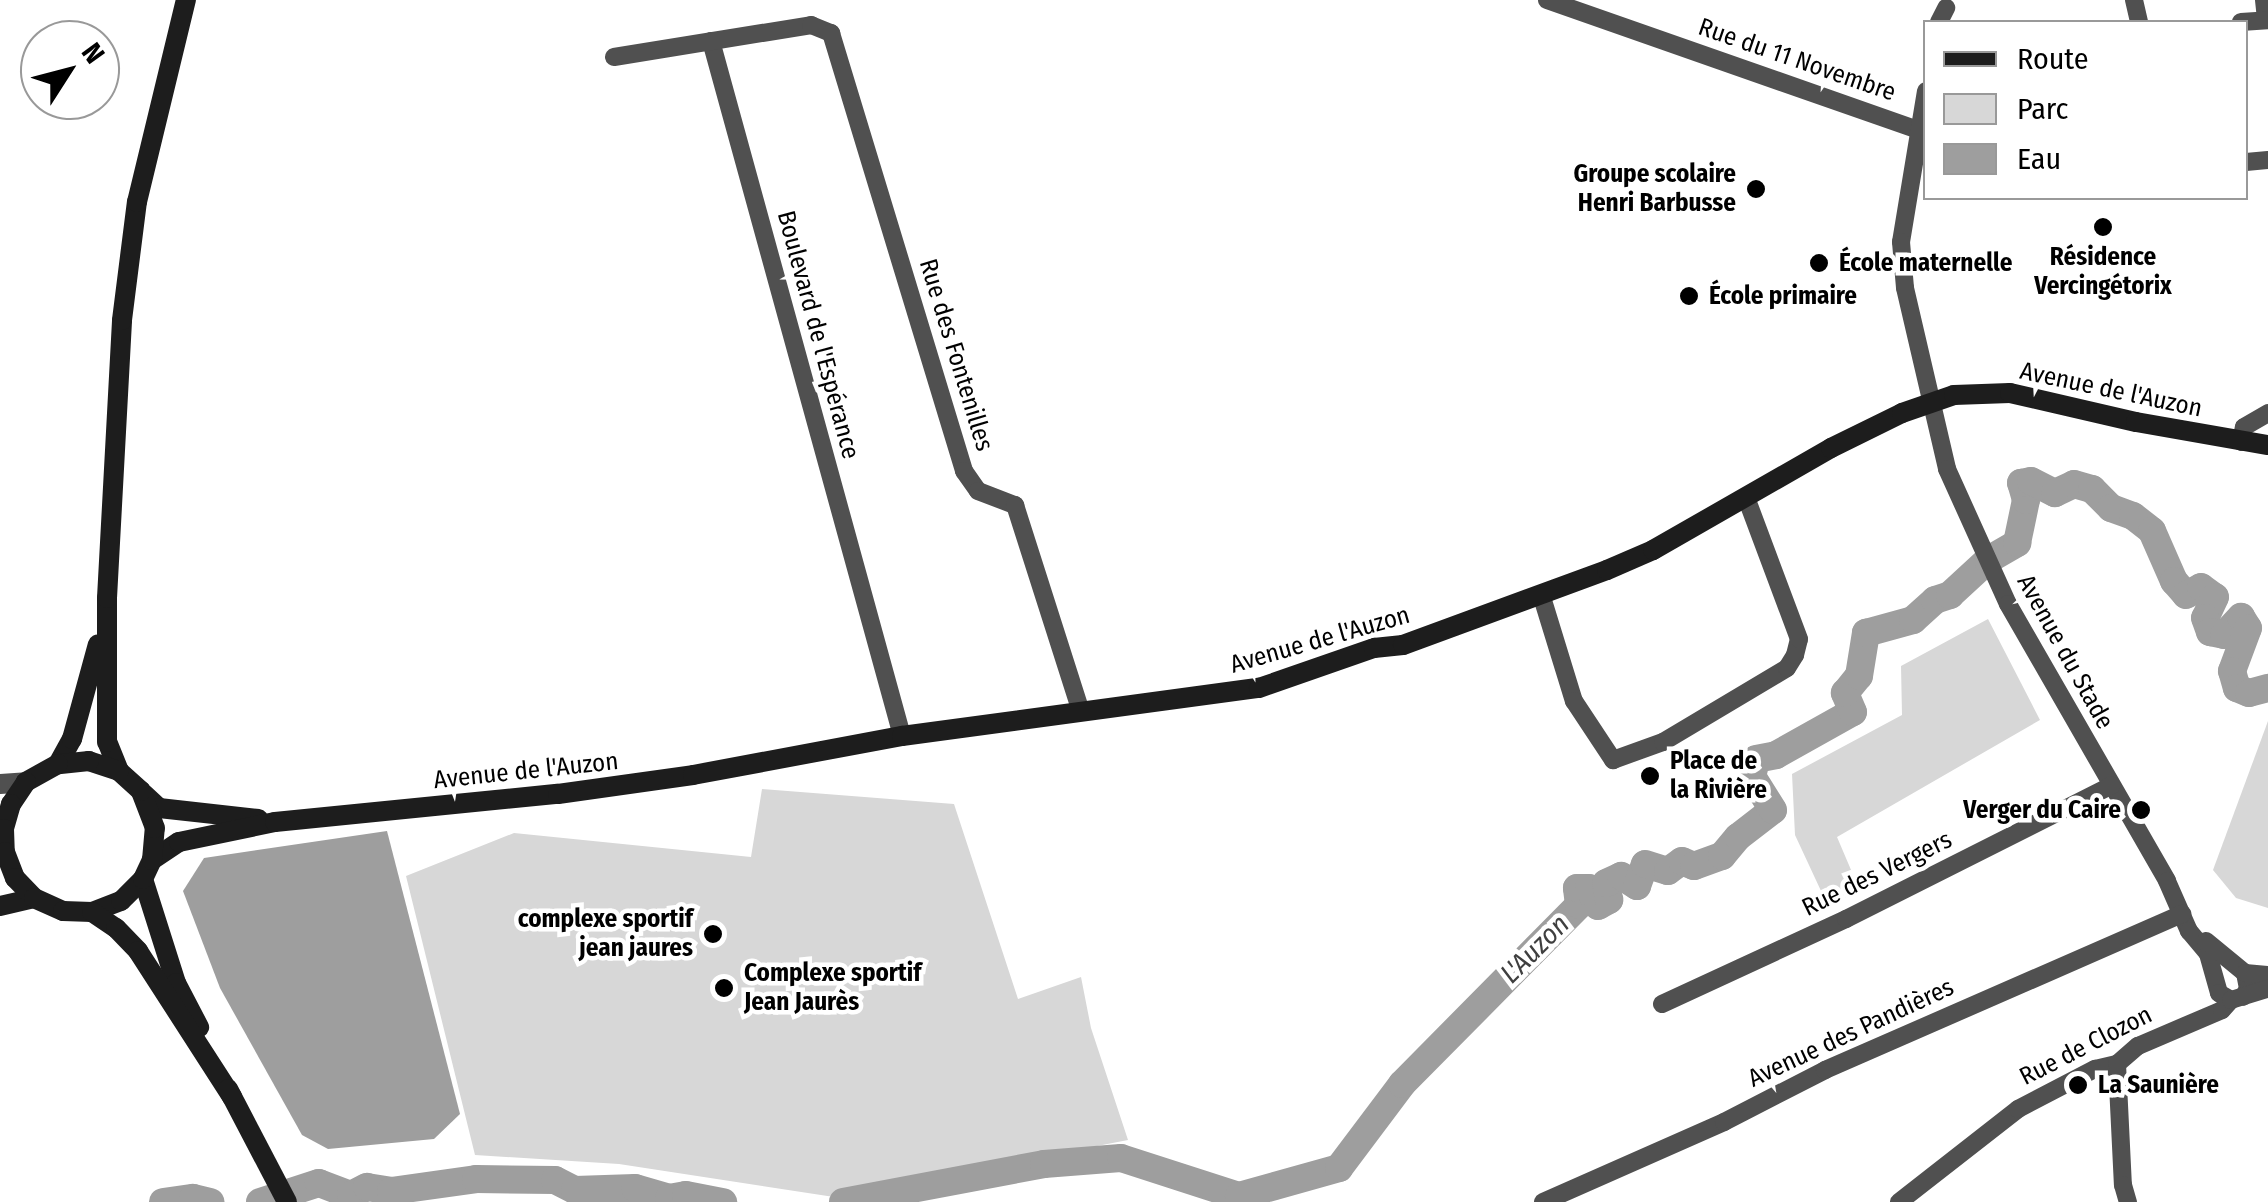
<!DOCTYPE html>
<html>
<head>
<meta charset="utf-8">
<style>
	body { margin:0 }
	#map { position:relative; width:2268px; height:1202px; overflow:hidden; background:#fff; font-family:"Fira Sans Condensed",sans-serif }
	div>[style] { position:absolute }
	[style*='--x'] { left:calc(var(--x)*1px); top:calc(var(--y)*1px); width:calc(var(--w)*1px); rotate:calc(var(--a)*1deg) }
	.green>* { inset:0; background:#d7d7d7 }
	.water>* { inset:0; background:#9e9e9e }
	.river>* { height:28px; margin:-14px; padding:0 14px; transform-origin:14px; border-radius:14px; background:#9e9e9e }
	.minor>* { height:18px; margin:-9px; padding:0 9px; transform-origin:9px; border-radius:9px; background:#505050 }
	.tertiary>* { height:20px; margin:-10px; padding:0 10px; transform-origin:10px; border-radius:10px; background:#505050 }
	.secondary>* { height:20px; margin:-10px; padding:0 10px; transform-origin:10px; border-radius:10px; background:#1d1d1d }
	.dots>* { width:28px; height:28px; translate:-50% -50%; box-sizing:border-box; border:5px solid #fff; border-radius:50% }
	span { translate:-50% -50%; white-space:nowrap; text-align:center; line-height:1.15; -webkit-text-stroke:9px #fff; paint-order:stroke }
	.street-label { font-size:25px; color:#000 }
	.poi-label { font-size:25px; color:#000; font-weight:700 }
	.right { translate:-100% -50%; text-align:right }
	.left { translate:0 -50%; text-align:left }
	.water-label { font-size:28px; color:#3f3f3f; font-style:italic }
	.legend { position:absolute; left:1923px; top:20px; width:325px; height:180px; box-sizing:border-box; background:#fff; border:2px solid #999; margin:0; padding:12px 18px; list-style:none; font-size:30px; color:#000 }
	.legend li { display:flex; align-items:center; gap:20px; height:50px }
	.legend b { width:50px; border:2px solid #999 }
	.north { position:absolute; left:20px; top:20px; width:100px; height:100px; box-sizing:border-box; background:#fff; border:2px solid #999; border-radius:50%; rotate:54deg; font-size:28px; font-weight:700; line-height:40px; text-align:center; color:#000 }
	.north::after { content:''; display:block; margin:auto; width:35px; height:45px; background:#000; clip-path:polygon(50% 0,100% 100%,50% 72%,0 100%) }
</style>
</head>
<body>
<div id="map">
	<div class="green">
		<i style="clip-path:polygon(1988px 619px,2040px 720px,1837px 837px,1860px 891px,1828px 906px,1795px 835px,1792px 774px,1902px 715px,1901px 666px)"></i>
		<i style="clip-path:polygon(2268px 721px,2268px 908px,2236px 898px,2213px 870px)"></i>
		<i style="clip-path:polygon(762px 789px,954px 804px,1018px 999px,1081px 977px,1091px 1028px,1128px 1140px,834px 1197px,619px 1164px,475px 1155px,406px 876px,514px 833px,751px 857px)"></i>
	</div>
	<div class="water">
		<i style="clip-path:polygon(387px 831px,460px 1114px,434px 1139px,328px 1149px,302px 1135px,220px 988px,183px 891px,204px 858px)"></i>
	</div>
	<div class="river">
		<i style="--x:163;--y:1202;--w:30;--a:-8"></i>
		<i style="--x:193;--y:1198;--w:18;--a:13"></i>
		<i style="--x:260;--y:1202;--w:62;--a:-17.9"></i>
		<i style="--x:319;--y:1183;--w:34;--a:21"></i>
		<i style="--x:351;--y:1195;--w:18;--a:-27"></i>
		<i style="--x:367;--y:1187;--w:24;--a:9"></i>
		<i style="--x:391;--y:1191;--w:86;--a:-8"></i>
		<i style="--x:476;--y:1179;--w:79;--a:0.7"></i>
		<i style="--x:555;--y:1180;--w:22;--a:27"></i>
		<i style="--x:575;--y:1190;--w:60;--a:-1.9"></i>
		<i style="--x:635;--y:1188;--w:35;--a:16"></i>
		<i style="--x:669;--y:1198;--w:17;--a:-10"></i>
		<i style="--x:686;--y:1195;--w:38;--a:11"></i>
		<i style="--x:843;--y:1202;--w:205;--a:-10.7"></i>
		<i style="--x:1044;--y:1164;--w:77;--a:-4.5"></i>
		<i style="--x:1121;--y:1158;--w:124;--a:17.9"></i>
		<i style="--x:1239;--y:1196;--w:104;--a:-15.6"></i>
		<i style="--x:1339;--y:1168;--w:105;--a:-53.1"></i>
		<i style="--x:1402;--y:1084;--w:252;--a:-45.3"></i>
		<i style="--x:1579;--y:905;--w:17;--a:-97"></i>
		<i style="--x:1577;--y:888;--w:12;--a:0"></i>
		<i style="--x:1589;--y:888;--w:20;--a:63"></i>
		<i style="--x:1598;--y:906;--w:13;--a:-29"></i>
		<i style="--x:1609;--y:900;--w:17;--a:-100"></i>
		<i style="--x:1606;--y:883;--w:17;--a:-25"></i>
		<i style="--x:1621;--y:876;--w:19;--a:32"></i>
		<i style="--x:1637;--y:886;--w:23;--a:-70"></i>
		<i style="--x:1645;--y:864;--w:24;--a:17"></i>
		<i style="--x:1668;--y:871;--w:17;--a:-36"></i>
		<i style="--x:1682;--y:861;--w:13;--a:23"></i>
		<i style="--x:1694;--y:866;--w:30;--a:-20"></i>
		<i style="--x:1722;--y:856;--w:25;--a:-50"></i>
		<i style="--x:1738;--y:837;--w:44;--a:-37.6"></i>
		<i style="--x:1773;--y:810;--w:39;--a:-122"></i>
		<i style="--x:1752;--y:777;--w:18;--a:-77"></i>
		<i style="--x:1756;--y:759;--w:20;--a:-11"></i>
		<i style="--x:1776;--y:755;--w:88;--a:-29.2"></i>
		<i style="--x:1853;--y:712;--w:21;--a:-113"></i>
		<i style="--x:1845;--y:693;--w:22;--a:-51"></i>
		<i style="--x:1859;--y:676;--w:44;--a:-80.8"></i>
		<i style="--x:1866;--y:633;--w:49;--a:-15.5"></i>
		<i style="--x:1913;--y:620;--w:30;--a:-42"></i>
		<i style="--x:1935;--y:600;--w:16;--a:-18"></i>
		<i style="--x:1950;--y:595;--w:52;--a:-42.6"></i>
		<i style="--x:1988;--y:560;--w:34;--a:-30"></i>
		<i style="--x:2017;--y:543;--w:44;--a:-78.2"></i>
		<i style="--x:2026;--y:500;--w:18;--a:-106"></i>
		<i style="--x:2021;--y:483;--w:10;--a:-11"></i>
		<i style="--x:2031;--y:481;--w:27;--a:27"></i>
		<i style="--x:2055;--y:493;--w:21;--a:-25"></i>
		<i style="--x:2074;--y:484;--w:19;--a:16"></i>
		<i style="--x:2092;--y:489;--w:27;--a:45"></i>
		<i style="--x:2111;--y:508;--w:23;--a:20"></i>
		<i style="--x:2133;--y:516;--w:24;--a:38"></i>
		<i style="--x:2152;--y:531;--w:55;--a:66.3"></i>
		<i style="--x:2174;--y:581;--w:18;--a:49"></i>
		<i style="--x:2186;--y:595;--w:17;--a:-28"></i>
		<i style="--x:2201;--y:587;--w:17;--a:36"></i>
		<i style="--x:2215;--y:597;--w:23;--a:115"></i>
		<i style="--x:2205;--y:618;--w:15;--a:70"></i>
		<i style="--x:2210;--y:632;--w:14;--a:12"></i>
		<i style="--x:2224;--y:635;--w:25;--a:-47"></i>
		<i style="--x:2241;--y:617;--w:13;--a:58"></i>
		<i style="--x:2248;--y:628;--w:46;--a:110.4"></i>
		<i style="--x:2232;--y:671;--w:18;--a:74"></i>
		<i style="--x:2237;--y:688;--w:13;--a:23"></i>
		<i style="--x:2249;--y:693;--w:20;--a:-15"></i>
	</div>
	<div class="minor">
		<i style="--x:1547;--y:0;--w:399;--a:19.3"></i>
		<i style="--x:2134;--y:0;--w:23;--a:77"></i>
		<i style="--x:2264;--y:0;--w:20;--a:84"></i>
		<i style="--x:1939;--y:22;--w:16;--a:-63"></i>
		<i style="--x:2241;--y:22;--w:27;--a:-4"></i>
		<i style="--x:711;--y:41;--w:721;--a:74.63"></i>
		<i style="--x:614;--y:57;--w:200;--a:-9.2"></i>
		<i style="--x:811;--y:25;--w:22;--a:22"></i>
		<i style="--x:831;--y:33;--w:458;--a:73.1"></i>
		<i style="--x:964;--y:471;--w:24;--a:55"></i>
		<i style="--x:978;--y:491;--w:40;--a:21"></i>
		<i style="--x:1015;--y:505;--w:217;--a:72.3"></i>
		<i style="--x:1926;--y:91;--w:153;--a:99.4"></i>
		<i style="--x:1901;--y:242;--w:46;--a:85"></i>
		<i style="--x:1905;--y:288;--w:186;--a:76.9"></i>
		<i style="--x:1947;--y:469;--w:148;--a:65.7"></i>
		<i style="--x:2008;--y:604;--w:319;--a:60.1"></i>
		<i style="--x:2167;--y:881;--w:55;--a:66.3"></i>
		<i style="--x:2189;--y:931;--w:30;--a:50"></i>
		<i style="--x:2208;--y:954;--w:41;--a:74.2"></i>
		<i style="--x:2219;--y:993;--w:14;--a:30"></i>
		<i style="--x:2246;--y:162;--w:22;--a:-5"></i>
		<i style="--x:2241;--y:442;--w:15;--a:-79"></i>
		<i style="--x:2244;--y:427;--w:28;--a:-30"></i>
		<i style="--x:1541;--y:594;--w:112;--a:72.9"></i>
		<i style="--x:1574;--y:701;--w:71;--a:56.5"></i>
		<i style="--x:1613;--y:760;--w:53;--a:-19.8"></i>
		<i style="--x:1663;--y:742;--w:144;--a:-30.8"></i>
		<i style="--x:1787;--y:668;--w:15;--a:-58"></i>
		<i style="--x:1795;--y:655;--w:16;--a:-76"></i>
		<i style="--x:1799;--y:639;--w:152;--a:-110.5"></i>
		<i style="--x:2206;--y:941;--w:50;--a:39.4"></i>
		<i style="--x:2245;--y:973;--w:16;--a:79"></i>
		<i style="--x:2248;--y:989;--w:9;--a:122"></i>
		<i style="--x:2245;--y:973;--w:23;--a:5"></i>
		<i style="--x:1662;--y:1004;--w:203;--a:-24.8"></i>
		<i style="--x:1846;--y:919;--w:297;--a:-26.7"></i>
		<i style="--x:2117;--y:1064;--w:121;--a:87.2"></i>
		<i style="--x:2123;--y:1185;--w:18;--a:74"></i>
		<i style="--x:1543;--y:1202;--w:198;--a:-23.8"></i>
		<i style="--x:1724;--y:1122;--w:114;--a:-27.2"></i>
		<i style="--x:1825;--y:1070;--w:390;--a:-23.6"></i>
		<i style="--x:1899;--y:1202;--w:151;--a:-38"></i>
		<i style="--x:2018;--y:1109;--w:87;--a:-27.5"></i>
		<i style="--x:2095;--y:1069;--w:23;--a:-13"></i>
		<i style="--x:2117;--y:1064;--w:28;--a:-41"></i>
		<i style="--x:2138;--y:1046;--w:91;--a:-23.2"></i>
		<i style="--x:2222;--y:1010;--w:13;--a:-48"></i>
		<i style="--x:2231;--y:1000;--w:39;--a:-17"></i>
	</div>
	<div class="tertiary">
		<i style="--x:0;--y:784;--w:26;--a:-4"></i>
	</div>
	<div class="secondary">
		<i style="--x:58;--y:764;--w:29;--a:-61"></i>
		<i style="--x:72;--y:739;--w:98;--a:-74.7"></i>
		<i style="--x:119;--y:771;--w:31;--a:-112"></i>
		<i style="--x:107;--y:742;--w:144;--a:-90"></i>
		<i style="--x:107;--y:598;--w:278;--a:-86.9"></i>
		<i style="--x:122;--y:320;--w:119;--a:-82.8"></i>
		<i style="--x:137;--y:202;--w:208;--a:-76.4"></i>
		<i style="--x:144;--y:794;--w:21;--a:43"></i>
		<i style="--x:159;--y:808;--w:100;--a:6.3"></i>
		<i style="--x:152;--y:860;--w:32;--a:-34"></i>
		<i style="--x:179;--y:842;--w:98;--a:-11.8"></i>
		<i style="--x:275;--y:822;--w:284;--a:-5.7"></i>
		<i style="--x:558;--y:794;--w:136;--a:-8"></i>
		<i style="--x:693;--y:775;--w:213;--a:-10.6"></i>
		<i style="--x:902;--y:736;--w:360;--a:-7.7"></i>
		<i style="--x:1259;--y:688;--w:122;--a:-19.2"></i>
		<i style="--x:1374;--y:648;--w:29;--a:-6"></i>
		<i style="--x:1403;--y:645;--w:217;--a:-20.2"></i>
		<i style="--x:1607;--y:570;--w:50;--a:-23.5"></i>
		<i style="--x:1653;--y:550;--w:205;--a:-29.8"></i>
		<i style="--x:1831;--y:448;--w:79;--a:-26.2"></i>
		<i style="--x:1902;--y:413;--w:55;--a:-19.1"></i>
		<i style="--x:1954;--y:395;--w:56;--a:-2"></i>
		<i style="--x:2010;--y:393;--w:129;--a:13"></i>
		<i style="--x:2136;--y:422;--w:134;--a:9.9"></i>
		<i style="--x:143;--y:879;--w:109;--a:72.4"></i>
		<i style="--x:176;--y:983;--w:50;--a:62.4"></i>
		<i style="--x:0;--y:906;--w:35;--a:-13"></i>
		<i style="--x:92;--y:912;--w:31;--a:-21"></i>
		<i style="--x:121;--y:901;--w:31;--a:-45"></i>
		<i style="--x:143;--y:879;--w:21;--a:-65"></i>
		<i style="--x:152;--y:860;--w:32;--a:-85"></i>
		<i style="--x:155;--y:828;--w:40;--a:-111"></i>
		<i style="--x:141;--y:791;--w:30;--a:-138"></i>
		<i style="--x:119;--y:771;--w:32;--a:-162"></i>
		<i style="--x:89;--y:761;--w:31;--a:174"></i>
		<i style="--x:58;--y:764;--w:37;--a:151"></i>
		<i style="--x:26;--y:782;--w:27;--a:124"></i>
		<i style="--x:11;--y:804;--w:26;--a:106"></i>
		<i style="--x:4;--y:829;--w:23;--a:88"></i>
		<i style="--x:5;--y:852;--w:28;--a:69"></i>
		<i style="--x:15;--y:878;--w:28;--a:46"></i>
		<i style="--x:34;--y:898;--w:32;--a:24"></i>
		<i style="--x:63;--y:911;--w:29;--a:2"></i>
		<i style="--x:92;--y:912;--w:29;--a:34"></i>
		<i style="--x:116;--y:928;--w:32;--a:46"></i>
		<i style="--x:138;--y:951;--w:174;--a:57.2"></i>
		<i style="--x:228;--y:1089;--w:127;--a:62.4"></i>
	</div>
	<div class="dots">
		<i style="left:1756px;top:189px;background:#000"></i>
		<i style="left:2103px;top:227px;background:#000"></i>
		<i style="left:1819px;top:263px;background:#000"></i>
		<i style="left:1689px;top:296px;background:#000"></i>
		<i style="left:1650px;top:776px;background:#000"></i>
		<i style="left:2141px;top:810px;background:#000"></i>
		<i style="left:713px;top:934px;background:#000"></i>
		<i style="left:724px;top:988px;background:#000"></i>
		<i style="left:2078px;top:1085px;background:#000"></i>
	</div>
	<div class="street-label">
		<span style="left:1797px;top:60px;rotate:19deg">Rue du 11 Novembre</span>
		<span style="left:818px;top:335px;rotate:75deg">Boulevard de l'Espérance</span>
		<span style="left:956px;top:355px;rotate:73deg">Rue des Fontenilles</span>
		<span style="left:2111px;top:390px;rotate:12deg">Avenue de l'Auzon</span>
		<span style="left:1320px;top:640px;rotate:-16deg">Avenue de l'Auzon</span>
		<span style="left:2065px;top:652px;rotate:61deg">Avenue du Stade</span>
		<span style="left:526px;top:771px;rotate:-6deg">Avenue de l'Auzon</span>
		<span style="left:1877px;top:874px;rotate:-26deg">Rue des Vergers</span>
		<span style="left:1851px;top:1033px;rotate:-25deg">Avenue des Pandières</span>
		<span style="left:2086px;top:1046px;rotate:-27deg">Rue de Clozon</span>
	</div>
	<div class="poi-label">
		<span class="right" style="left:1736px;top:189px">Groupe scolaire<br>Henri Barbusse</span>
		<span style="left:2103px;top:272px">Résidence<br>Vercingétorix</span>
		<span class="left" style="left:1839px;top:263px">École maternelle</span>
		<span class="left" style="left:1709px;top:296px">École primaire</span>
		<span class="left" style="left:1670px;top:776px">Place de<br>la Rivière</span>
		<span class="right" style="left:2121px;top:810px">Verger du Caire</span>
		<span class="right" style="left:693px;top:934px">complexe sportif<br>jean jaures</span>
		<span class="left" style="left:744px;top:988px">Complexe sportif<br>Jean Jaurès</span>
		<span class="left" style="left:2098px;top:1085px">La Saunière</span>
	</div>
	<div class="water-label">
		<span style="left:1535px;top:949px;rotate:-45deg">L'Auzon</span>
	</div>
	<ul class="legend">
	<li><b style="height:12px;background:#1d1d1d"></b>Route</li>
	<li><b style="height:28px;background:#d7d7d7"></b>Parc</li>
	<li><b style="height:28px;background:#9e9e9e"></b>Eau</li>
	</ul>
	<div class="north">N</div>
</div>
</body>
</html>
